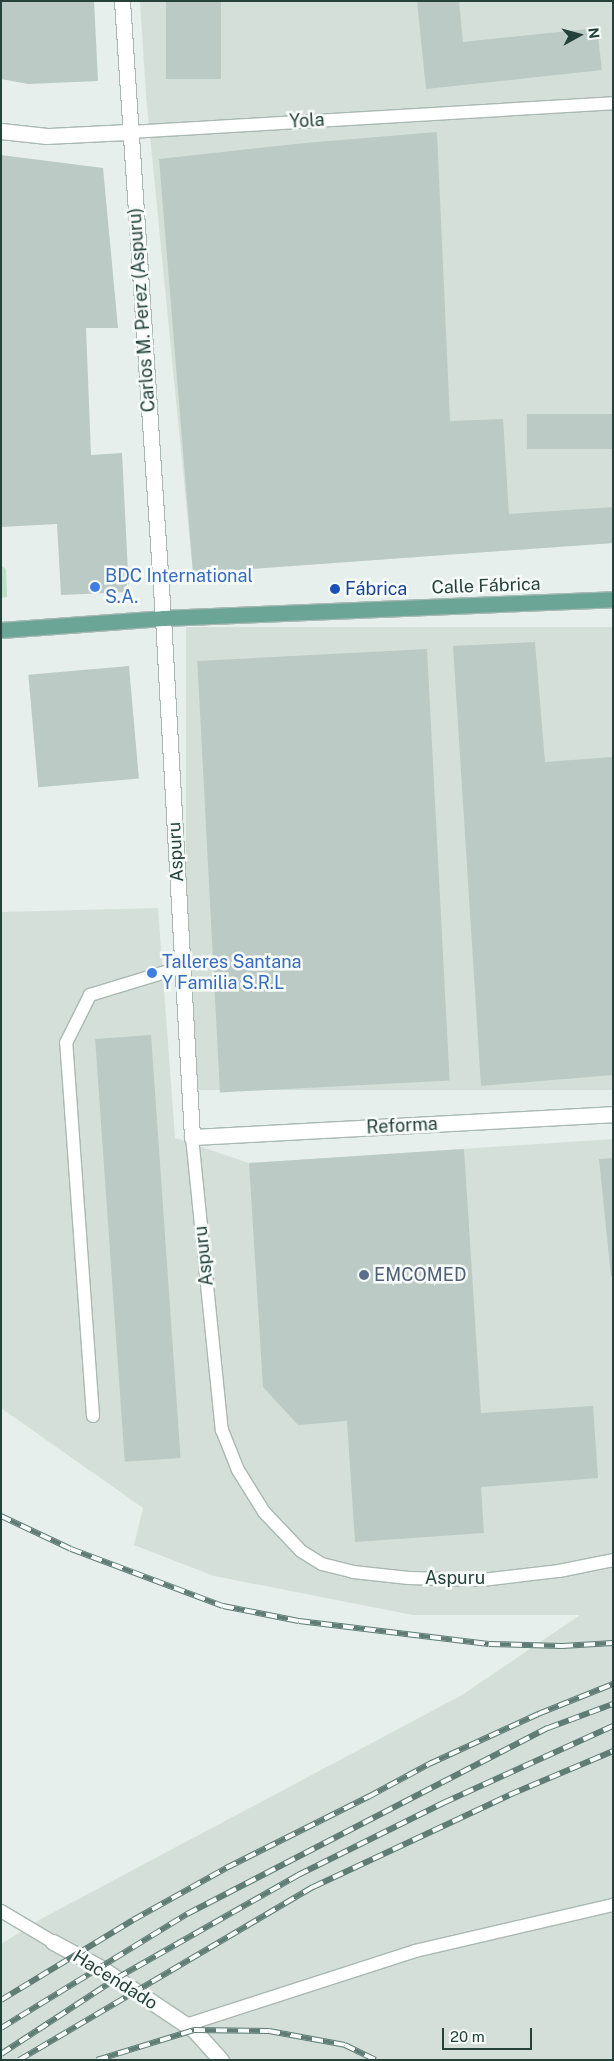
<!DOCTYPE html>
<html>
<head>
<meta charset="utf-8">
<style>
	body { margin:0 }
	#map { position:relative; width:614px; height:2061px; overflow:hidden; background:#e6efeb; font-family:"Public Sans",sans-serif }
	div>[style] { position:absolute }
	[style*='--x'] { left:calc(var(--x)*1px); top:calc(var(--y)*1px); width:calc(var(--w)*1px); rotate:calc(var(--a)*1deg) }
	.built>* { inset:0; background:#d4dfda; transform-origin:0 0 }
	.green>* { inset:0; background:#bfe0c8 }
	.building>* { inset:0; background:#bbcac4; transform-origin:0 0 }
	.roads { filter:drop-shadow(1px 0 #a8b8b2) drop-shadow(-1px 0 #a8b8b2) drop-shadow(0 1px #a8b8b2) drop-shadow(0 -1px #a8b8b2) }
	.service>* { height:12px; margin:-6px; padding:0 6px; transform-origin:6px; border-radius:6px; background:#fff }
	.minor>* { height:15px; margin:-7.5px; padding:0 7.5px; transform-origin:7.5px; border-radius:7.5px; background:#fff }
	.primary>* { height:15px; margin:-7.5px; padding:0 7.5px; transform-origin:7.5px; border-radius:7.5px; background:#6aa596 }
	.rail>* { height:5.5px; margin-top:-2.75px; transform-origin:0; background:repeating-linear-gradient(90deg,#f7fbf9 0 11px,#5f7d75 0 22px); box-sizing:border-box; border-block:1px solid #5f7d75 }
	.dots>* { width:14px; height:14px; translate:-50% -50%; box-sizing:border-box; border:2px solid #f7fbf9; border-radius:50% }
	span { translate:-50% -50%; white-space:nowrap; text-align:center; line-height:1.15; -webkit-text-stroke:5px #f7fbf9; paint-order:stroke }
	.street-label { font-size:18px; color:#24423a }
	.shop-label { font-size:18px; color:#366cbe }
	.left { translate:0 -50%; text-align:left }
	.transit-label { font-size:18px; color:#164399 }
	.service-label { font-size:18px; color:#4e5e75 }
	.frame { position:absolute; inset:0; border:2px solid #24423a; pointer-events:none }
	.north { position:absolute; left:554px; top:10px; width:50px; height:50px; -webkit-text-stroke:4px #f7fbf9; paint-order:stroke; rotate:83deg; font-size:14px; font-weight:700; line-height:20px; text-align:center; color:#24423a }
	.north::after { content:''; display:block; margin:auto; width:18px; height:22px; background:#24423a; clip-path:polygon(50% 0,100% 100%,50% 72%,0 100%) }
	.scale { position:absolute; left:442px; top:2028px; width:90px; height:22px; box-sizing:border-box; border:2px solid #24423a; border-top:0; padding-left:6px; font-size:15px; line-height:18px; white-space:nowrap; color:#24423a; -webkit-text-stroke:4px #f7fbf9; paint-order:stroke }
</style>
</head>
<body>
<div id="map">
	<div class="built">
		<i style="clip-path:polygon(140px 1px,613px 1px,613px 543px,193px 573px,146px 95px)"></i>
		<i style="left:613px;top:627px;width:463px;height:427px;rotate:90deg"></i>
		<i style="clip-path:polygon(158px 908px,175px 1138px,249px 1163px,613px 1139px,613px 2060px,1px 2060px,1px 1944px,41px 1919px,462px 1695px,580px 1615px,413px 1615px,214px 1576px,134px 1545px,143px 1508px,1px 1408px,1px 912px)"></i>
	</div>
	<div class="green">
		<i style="clip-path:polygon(1px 566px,6px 569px,7px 597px,1px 598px)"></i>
	</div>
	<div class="building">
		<i style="clip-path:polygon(1px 1px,94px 1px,98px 81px,28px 84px,1px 79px)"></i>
		<i style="left:166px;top:1px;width:55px;height:78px"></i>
		<i style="clip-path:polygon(417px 1px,459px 1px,463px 42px,597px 28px,602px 70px,426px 89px)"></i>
		<i style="clip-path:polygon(437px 132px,450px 421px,503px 419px,509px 514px,613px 507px,613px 543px,193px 573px,159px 159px,305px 143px)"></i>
		<i style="clip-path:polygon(1px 155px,103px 168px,118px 328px,86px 328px,91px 455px,122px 453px,129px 592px,61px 595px,57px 524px,1px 527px)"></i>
		<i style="left:613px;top:414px;width:35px;height:86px;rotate:90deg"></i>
		<i style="clip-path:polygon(535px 642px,545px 762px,613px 757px,613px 1075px,481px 1086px,453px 646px)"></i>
		<i style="left:427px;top:649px;width:432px;height:230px;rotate:87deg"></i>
		<i style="left:129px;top:666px;width:113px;height:101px;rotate:85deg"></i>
		<i style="left:151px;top:1035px;width:424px;height:56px;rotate:86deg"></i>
		<i style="clip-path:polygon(464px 1149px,481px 1413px,593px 1406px,598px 1478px,481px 1487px,484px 1533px,355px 1542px,347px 1421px,298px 1425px,263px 1387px,249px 1163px)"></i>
		<i style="clip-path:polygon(613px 1158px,613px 1276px,611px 1276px,599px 1159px)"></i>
	</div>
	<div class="roads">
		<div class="service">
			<i style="--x:130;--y:132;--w:484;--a:-3.4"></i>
			<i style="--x:192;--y:1137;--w:295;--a:84.2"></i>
			<i style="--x:222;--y:1430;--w:43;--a:68.2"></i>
			<i style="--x:238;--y:1470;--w:49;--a:58.2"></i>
			<i style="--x:264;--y:1512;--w:54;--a:46.5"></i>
			<i style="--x:301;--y:1551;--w:25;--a:32"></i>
			<i style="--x:322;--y:1564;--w:32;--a:14"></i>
			<i style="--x:353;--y:1572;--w:56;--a:6.1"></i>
			<i style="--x:409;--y:1578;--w:73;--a:1.6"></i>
			<i style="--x:482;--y:1580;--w:78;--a:-6.7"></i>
			<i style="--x:559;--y:1571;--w:55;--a:-11.5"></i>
			<i style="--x:93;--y:1416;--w:374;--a:-94.1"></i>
			<i style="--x:66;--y:1043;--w:54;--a:-63.4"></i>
			<i style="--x:90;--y:995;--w:96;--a:-16.9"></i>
			<i style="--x:1;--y:1911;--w:61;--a:30.8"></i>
			<i style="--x:186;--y:2025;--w:241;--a:-17.9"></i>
			<i style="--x:415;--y:1951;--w:203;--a:-13.1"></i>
		</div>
		<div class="minor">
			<i style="--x:122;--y:1;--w:618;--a:86.2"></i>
			<i style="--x:163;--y:618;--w:520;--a:86.8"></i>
			<i style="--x:192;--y:1137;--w:422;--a:-3.1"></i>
			<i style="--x:1;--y:131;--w:46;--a:6.2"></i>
			<i style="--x:47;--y:136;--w:83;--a:-2.8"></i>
			<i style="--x:53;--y:1942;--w:55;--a:28.4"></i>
			<i style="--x:101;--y:1968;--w:112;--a:33.7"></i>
			<i style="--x:194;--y:2030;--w:40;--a:48"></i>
		</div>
		<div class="primary">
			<i style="--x:1;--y:630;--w:162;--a:-4.2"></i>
			<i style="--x:163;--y:618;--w:450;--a:-2.4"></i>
		</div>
	</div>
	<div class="rail">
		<i style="--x:1;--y:1516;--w:77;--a:25.2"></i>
		<i style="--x:71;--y:1549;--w:162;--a:20.6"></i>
		<i style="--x:223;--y:1606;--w:77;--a:11.2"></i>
		<i style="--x:299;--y:1621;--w:191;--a:6.9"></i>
		<i style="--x:489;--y:1644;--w:73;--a:1.6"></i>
		<i style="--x:562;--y:1646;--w:51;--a:-3.4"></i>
		<i style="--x:1;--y:2000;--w:154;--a:-31.2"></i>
		<i style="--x:133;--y:1920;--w:107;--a:-29.2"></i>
		<i style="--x:226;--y:1868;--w:159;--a:-26.6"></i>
		<i style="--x:368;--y:1797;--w:69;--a:-28.4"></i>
		<i style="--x:429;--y:1764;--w:120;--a:-24.6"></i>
		<i style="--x:538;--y:1714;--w:81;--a:-21.8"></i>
		<i style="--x:1;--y:2028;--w:218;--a:-31.5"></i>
		<i style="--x:187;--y:1914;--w:406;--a:-27.3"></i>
		<i style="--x:548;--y:1728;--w:69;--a:-20.3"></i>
		<i style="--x:1;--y:2054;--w:139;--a:-33.2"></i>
		<i style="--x:117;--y:1978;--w:208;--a:-29.6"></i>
		<i style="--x:298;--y:1875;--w:162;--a:-26.4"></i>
		<i style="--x:443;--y:1803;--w:187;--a:-24.4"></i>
		<i style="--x:19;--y:2060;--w:341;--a:-30.5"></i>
		<i style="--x:313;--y:1887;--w:217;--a:-25.1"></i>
		<i style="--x:509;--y:1795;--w:113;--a:-22.9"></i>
		<i style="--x:97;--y:2060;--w:102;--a:-17.2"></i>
		<i style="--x:194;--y:2030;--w:75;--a:0.8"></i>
		<i style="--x:269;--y:2031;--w:77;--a:10.4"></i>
		<i style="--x:345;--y:2045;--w:34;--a:26"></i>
	</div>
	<div class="dots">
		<i style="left:95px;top:587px;background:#3f7fe0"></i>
		<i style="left:335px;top:589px;background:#1a4fb4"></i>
		<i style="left:152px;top:973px;background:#3f7fe0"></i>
		<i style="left:364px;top:1275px;background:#5c6f8a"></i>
	</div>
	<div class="street-label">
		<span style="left:307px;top:121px;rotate:-3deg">Yola</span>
		<span style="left:142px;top:310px;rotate:-94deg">Carlos M. Perez (Aspuru)</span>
		<span style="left:486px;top:586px;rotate:-2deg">Calle Fábrica</span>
		<span style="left:176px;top:852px;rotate:-93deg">Aspuru</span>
		<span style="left:402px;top:1126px;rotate:-3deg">Reforma</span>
		<span style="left:204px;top:1256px;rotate:-96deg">Aspuru</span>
		<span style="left:455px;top:1578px">Aspuru</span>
		<span style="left:115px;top:1980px;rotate:32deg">Hacendado</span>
	</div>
	<div class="shop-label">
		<span class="left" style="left:105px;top:587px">BDC International<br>S.A.</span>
		<span class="left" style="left:162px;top:973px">Talleres Santana<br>Y Familia S.R.L</span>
	</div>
	<div class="transit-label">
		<span class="left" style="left:345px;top:589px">Fábrica</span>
	</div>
	<div class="service-label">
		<span class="left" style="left:374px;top:1275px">EMCOMED</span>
	</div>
	<div class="frame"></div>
	<div class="north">N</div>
	<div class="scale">20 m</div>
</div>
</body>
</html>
